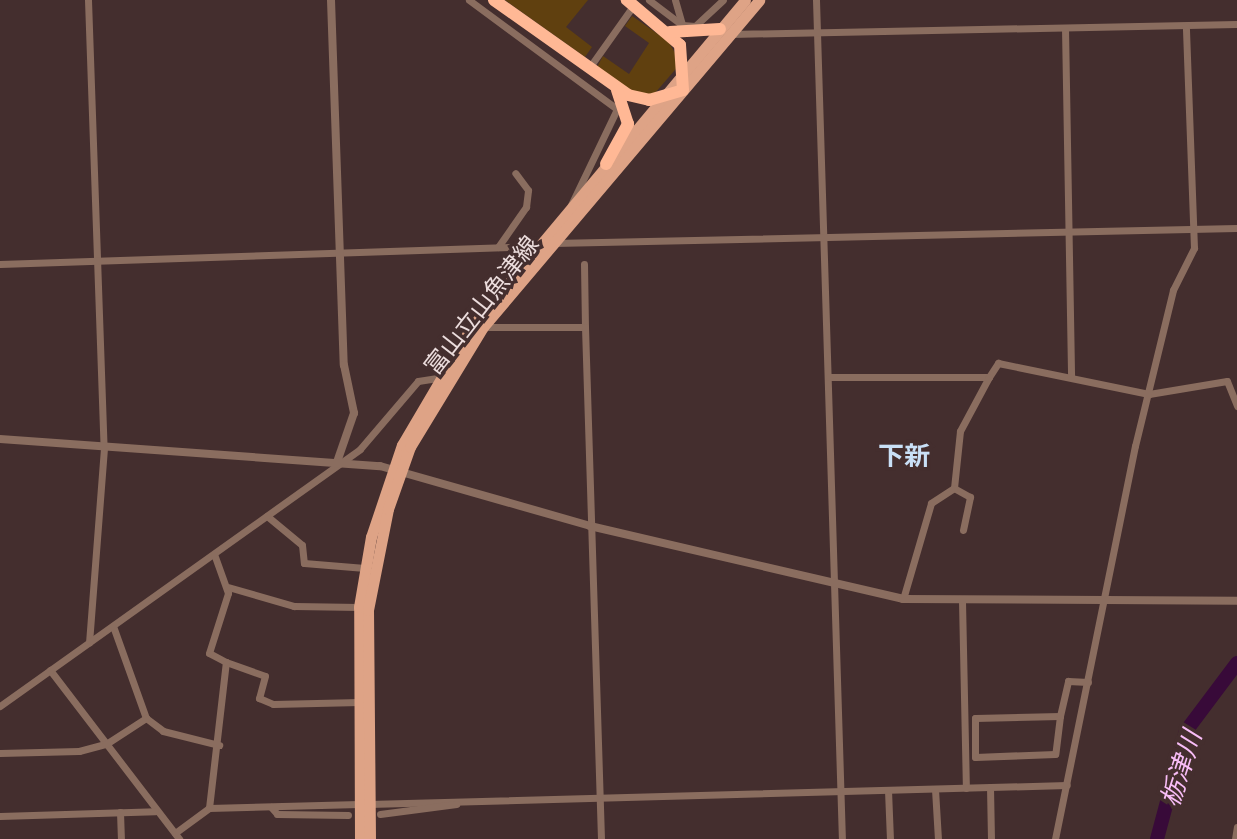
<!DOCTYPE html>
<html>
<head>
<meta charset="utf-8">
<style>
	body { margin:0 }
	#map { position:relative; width:1237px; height:839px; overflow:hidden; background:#442e2e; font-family:Georgia,"Noto Sans JP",serif }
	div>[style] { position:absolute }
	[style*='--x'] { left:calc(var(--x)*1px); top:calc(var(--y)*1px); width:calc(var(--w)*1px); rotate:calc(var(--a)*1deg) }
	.green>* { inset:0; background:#60400f }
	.river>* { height:14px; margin:-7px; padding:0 7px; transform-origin:7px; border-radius:7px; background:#380a39 }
	.minor>* { height:7px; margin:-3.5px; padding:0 3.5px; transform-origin:3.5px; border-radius:3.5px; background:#8a6d5f }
	.tertiary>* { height:8px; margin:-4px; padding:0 4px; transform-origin:4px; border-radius:4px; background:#8a6d5f }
	.primary>* { height:11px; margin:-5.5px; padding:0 5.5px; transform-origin:5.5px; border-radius:5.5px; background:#dea386 }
	.motorway>* { height:12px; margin:-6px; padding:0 6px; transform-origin:6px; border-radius:6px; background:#ffb895 }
	span { translate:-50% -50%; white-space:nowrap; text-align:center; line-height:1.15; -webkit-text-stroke:7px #442e2e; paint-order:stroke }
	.street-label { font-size:24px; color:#ecdddd }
	.neighbourhood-label { font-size:26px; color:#c9e0f7; font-weight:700 }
	.water-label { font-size:26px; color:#f8bdf7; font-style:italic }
</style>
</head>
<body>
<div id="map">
	<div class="green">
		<i style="clip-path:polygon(505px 0,588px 0,566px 27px,592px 47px,585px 57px)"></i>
		<i style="clip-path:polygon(632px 16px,668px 41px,681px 63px,655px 93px,641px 97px,597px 67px,603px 56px,629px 74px,649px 43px,625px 26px)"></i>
	</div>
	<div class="river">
		<i style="--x:1157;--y:839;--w:112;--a:-75"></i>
		<i style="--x:1186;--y:731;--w:85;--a:-53.1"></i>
	</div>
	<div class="minor">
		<i style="--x:88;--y:0;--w:448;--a:88"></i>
		<i style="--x:104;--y:448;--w:195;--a:94.4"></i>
		<i style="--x:469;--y:0;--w:184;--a:36.4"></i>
		<i style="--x:617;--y:109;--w:106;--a:115.6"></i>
		<i style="--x:649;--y:0;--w:41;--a:37.1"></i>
		<i style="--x:682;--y:25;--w:13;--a:4"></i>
		<i style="--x:695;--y:26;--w:38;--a:-43"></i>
		<i style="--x:675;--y:0;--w:26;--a:74"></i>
		<i style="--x:816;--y:0;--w:839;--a:88.23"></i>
		<i style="--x:1065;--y:28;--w:349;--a:89"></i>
		<i style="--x:731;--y:34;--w:506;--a:-1.13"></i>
		<i style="--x:589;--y:68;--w:76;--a:-54.6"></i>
		<i style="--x:554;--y:243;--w:683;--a:-1.26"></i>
		<i style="--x:498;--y:247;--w:49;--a:-55"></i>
		<i style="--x:526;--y:207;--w:17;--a:-83"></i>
		<i style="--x:528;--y:190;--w:21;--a:-127"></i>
		<i style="--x:0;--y:264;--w:539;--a:-1.91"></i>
		<i style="--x:584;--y:264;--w:63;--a:89.1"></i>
		<i style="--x:485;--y:327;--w:100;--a:0"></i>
		<i style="--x:585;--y:327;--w:512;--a:88.21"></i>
		<i style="--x:829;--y:377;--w:160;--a:0"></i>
		<i style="--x:989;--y:377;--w:17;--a:-57"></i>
		<i style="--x:998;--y:363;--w:154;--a:11.6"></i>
		<i style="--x:1149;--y:394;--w:79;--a:-9.5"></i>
		<i style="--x:1227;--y:381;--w:27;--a:68"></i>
		<i style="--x:267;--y:516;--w:45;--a:39.6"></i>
		<i style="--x:302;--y:545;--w:18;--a:84"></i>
		<i style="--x:304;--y:563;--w:61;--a:4.7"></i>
		<i style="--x:963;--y:530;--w:34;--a:-78"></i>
		<i style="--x:970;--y:497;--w:18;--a:-151"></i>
		<i style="--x:954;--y:488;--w:57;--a:-84"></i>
		<i style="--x:960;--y:431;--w:61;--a:-61.8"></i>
		<i style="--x:228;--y:587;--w:69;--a:16.1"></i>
		<i style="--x:294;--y:606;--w:65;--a:0.9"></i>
		<i style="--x:903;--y:599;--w:100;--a:-73.7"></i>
		<i style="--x:931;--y:503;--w:27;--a:-33"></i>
		<i style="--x:962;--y:601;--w:187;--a:88.8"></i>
		<i style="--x:113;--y:626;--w:98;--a:70.3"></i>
		<i style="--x:146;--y:718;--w:21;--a:37"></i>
		<i style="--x:163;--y:731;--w:58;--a:14"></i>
		<i style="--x:226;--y:662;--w:41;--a:19.7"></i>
		<i style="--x:265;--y:676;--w:23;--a:105"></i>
		<i style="--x:259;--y:698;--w:15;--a:23"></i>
		<i style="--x:273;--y:704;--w:87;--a:-1.3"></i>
		<i style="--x:50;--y:670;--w:213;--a:52.6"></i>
		<i style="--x:0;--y:706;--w:442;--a:-35.5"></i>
		<i style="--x:360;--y:449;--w:89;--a:-49.5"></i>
		<i style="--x:418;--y:381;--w:18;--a:-9"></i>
		<i style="--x:1060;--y:716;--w:38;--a:97"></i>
		<i style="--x:1055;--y:754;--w:80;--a:177.9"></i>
		<i style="--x:975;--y:757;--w:39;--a:-90"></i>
		<i style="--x:975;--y:718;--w:85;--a:-1.3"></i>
		<i style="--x:1060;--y:716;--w:36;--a:-77"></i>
		<i style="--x:1068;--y:681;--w:20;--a:3"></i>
		<i style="--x:0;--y:753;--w:79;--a:-1.5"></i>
		<i style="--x:79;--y:751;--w:28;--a:-15"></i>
		<i style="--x:106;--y:744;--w:48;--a:-33"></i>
		<i style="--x:990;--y:787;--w:52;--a:88.9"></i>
		<i style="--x:935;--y:789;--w:50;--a:86.6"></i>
		<i style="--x:888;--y:790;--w:49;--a:87.7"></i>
		<i style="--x:369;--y:804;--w:698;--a:-1.56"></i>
		<i style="--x:271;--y:807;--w:9;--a:49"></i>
		<i style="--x:277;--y:814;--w:71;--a:0.8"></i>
		<i style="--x:209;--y:808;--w:147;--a:-83.4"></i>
		<i style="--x:226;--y:662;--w:19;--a:-152"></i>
		<i style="--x:209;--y:653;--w:63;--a:-72.4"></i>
		<i style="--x:228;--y:593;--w:41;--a:-109.7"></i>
		<i style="--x:120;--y:812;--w:27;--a:88"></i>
		<i style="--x:380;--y:814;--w:77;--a:-7.5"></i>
		<i style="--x:0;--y:816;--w:155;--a:-1.8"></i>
		<i style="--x:175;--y:833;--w:42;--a:-36.3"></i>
		<i style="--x:209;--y:808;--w:150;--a:-1.5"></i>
		<i style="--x:1055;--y:839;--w:401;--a:-78.5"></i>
		<i style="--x:1135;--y:446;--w:161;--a:-76.3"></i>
		<i style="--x:1173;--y:290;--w:47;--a:-63.4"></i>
		<i style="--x:1194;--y:248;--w:222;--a:-92.1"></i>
		<i style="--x:1235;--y:839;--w:12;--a:-81"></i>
	</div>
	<div class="tertiary">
		<i style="--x:331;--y:0;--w:365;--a:88"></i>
		<i style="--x:344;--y:365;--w:49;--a:78.2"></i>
		<i style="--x:354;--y:413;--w:52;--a:109.1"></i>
		<i style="--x:0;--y:439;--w:381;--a:4.1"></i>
		<i style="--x:380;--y:466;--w:218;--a:15.9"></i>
		<i style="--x:590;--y:526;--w:321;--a:13.1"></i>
		<i style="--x:903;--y:599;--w:334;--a:0.3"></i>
	</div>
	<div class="primary">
		<i style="--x:360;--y:839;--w:232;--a:-90.2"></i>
		<i style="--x:359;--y:607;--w:71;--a:-80.3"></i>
		<i style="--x:371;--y:537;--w:97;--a:-71.4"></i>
		<i style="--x:402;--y:445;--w:136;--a:-59.5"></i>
		<i style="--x:471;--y:328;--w:427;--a:-50.1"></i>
		<i style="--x:370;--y:839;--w:229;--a:-90.5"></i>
		<i style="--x:368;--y:610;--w:103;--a:-78.8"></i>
		<i style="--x:388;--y:509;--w:66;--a:-70.5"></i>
		<i style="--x:410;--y:447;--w:140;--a:-58.7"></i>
		<i style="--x:483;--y:327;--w:428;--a:-49.8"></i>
	</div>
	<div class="motorway">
		<i style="--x:494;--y:0;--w:164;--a:35.3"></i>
		<i style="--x:628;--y:95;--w:22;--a:13"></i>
		<i style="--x:649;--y:100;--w:35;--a:-16"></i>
		<i style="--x:683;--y:90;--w:45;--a:-93.8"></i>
		<i style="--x:680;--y:45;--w:70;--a:-139.7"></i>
		<i style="--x:670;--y:32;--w:50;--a:-3.4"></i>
		<i style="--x:606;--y:164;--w:46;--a:-61.2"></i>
		<i style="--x:628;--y:124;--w:36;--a:-108"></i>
	</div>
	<div class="street-label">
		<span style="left:480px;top:304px;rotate:-52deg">富山立山魚津線</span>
	</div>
	<div class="neighbourhood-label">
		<span style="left:904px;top:454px">下新</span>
	</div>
	<div class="water-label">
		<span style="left:1179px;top:768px;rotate:-72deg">栃津川</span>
	</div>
</div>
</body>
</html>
